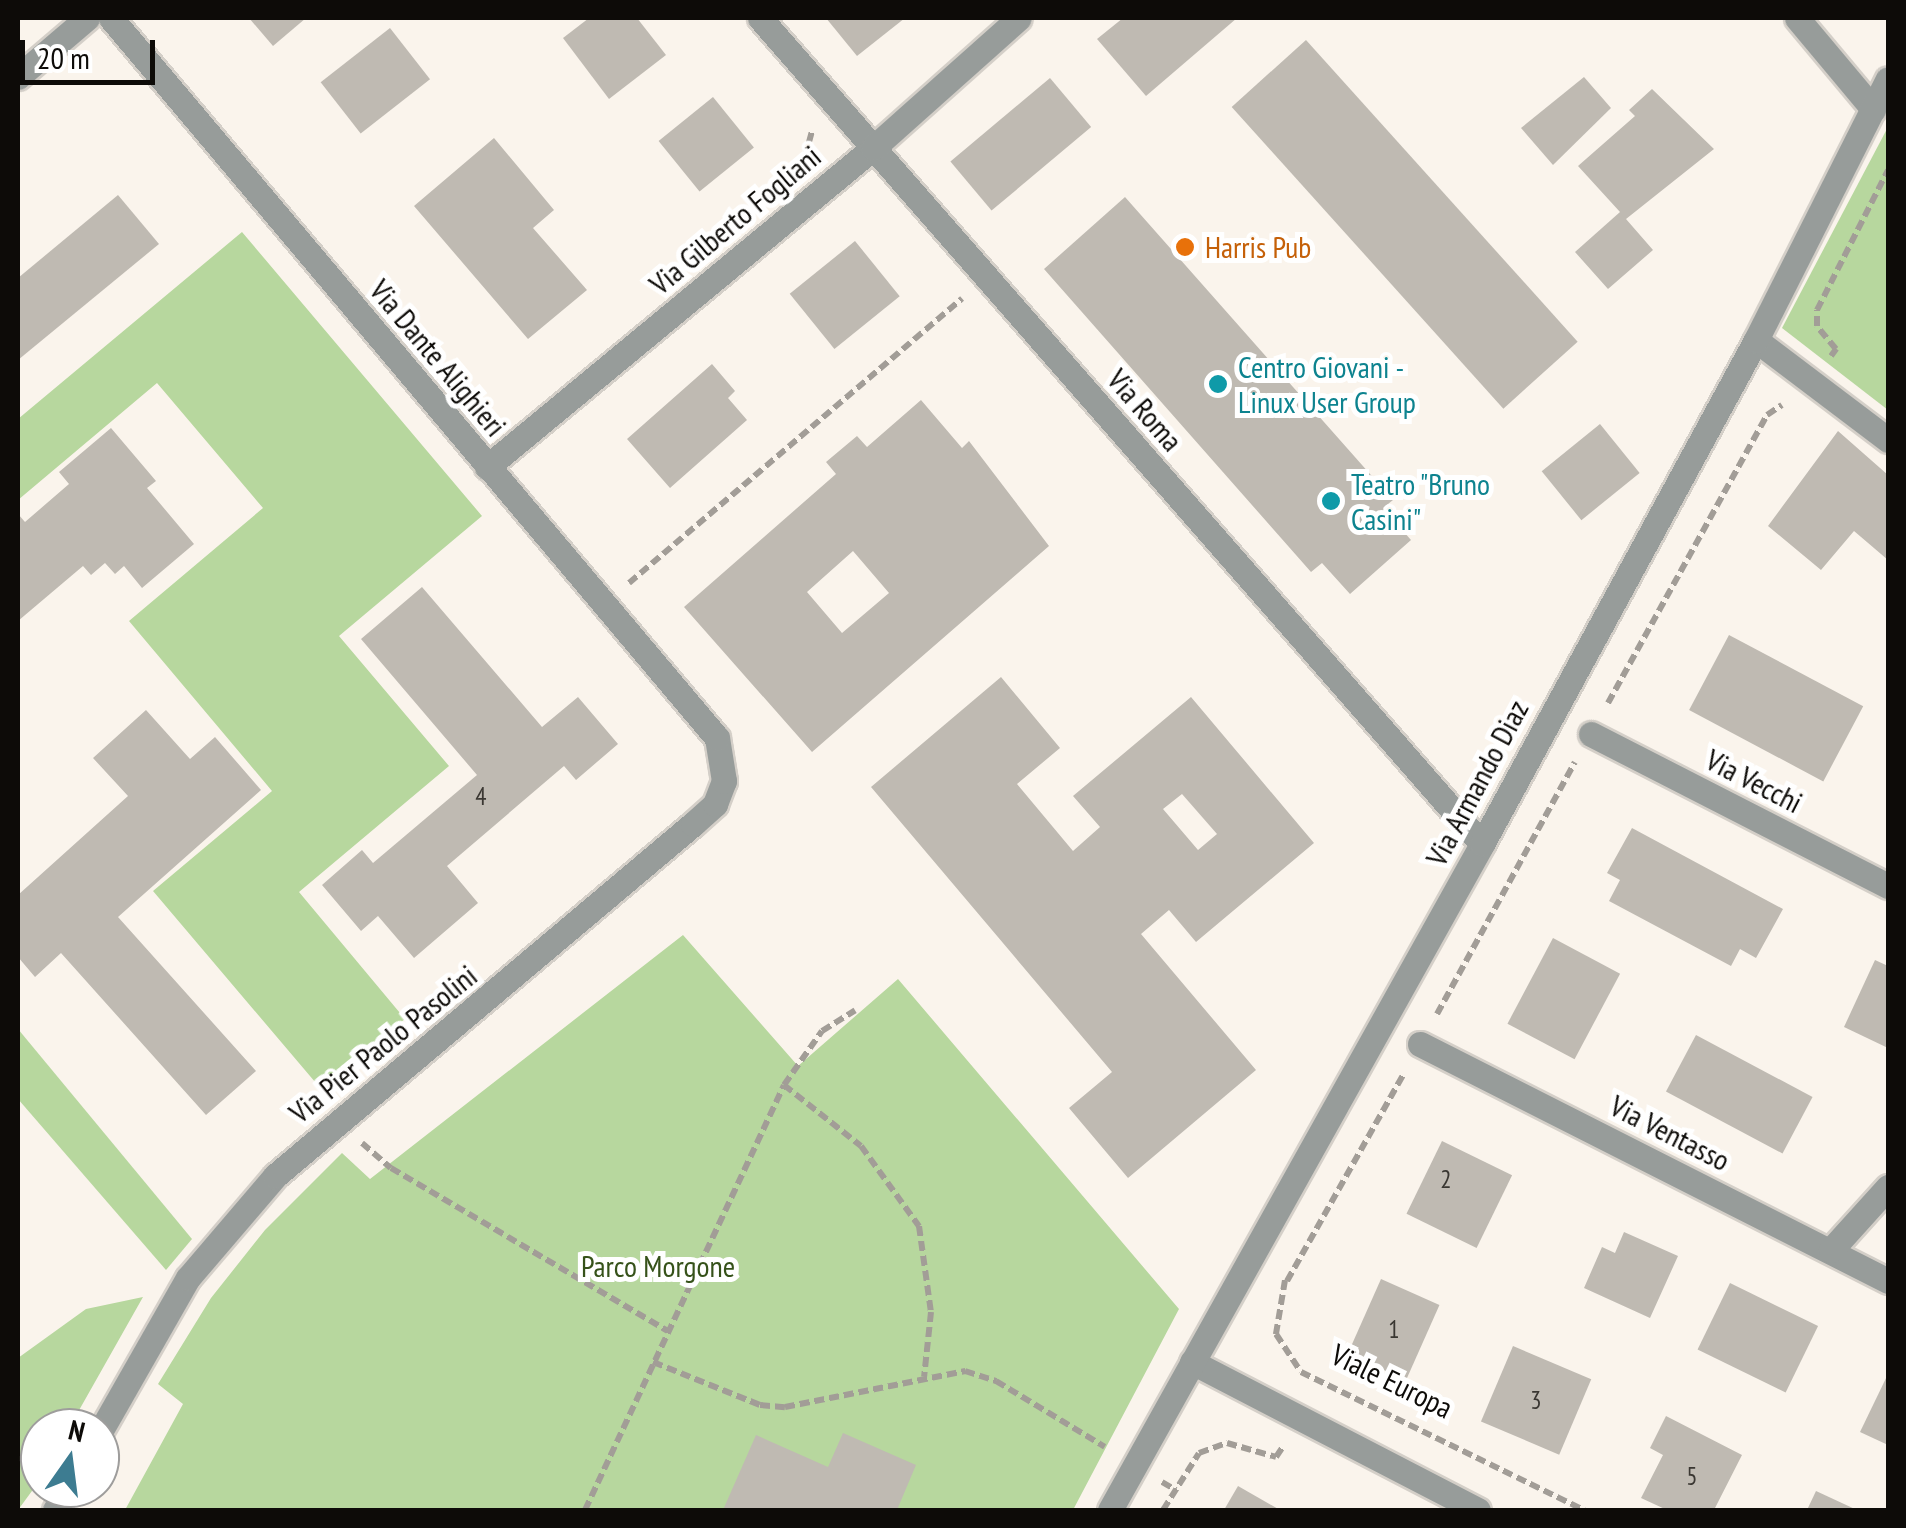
<!DOCTYPE html>
<html>
<head>
<meta charset="utf-8">
<style>
	body { margin:0 }
	#map { position:relative; width:1906px; height:1528px; overflow:hidden; background:#faf4ec; font-family:"PT Sans Narrow",sans-serif }
	div>[style] { position:absolute }
	[style*='--x'] { left:calc(var(--x)*1px); top:calc(var(--y)*1px); width:calc(var(--w)*1px); rotate:calc(var(--a)*1deg) }
	.green>* { inset:0; background:#b7d79e }
	.building>* { inset:0; background:#bfbab2; transform-origin:0 0 }
	.path>* { height:6px; margin-top:-3px; transform-origin:0; background:repeating-linear-gradient(90deg,#a29d97 0 10px,transparent 0 15px) }
	.roads { filter:drop-shadow(2px 0 #d4cfc8) drop-shadow(-2px 0 #d4cfc8) drop-shadow(0 2px #d4cfc8) drop-shadow(0 -2px #d4cfc8) }
	.minor>* { height:25px; margin:-12.5px; padding:0 12.5px; transform-origin:12.5px; border-radius:12.5px; background:#979c9a }
	.dots>* { width:28px; height:28px; translate:-50% -50%; box-sizing:border-box; border:5px solid #fff; border-radius:50% }
	span { translate:-50% -50%; white-space:nowrap; text-align:center; line-height:1.15; -webkit-text-stroke:10px #fff; paint-order:stroke }
	.number-label { font-size:25px; color:#3a3732 }
	.number-label span { -webkit-text-stroke-width:0 }
	.street-label { font-size:30px; color:#0d0b08 }
	.food-label { font-size:30px; color:#c56008 }
	.left { translate:0 -50%; text-align:left }
	.culture-label { font-size:30px; color:#0d838f }
	.park-label { font-size:30px; color:#36521a }
	.frame { position:absolute; inset:0; border:20px solid #0d0b08; pointer-events:none }
	.north { position:absolute; left:20px; top:1408px; width:100px; height:100px; box-sizing:border-box; background:#fff; border:2px solid #9e9d9c; border-radius:50%; rotate:14deg; font-size:28px; font-weight:700; line-height:40px; text-align:center; color:#0d0b08 }
	.north::after { content:''; display:block; margin:auto; width:35px; height:45px; background:#3d7c91; clip-path:polygon(50% 0,100% 100%,50% 72%,0 100%) }
	.scale { position:absolute; left:20px; top:40px; width:135px; height:45px; box-sizing:border-box; border:5px solid #0d0b08; border-top:0; padding-left:12px; font-size:30px; line-height:35px; white-space:nowrap; color:#0d0b08; -webkit-text-stroke:8px #fff; paint-order:stroke }
</style>
</head>
<body>
<div id="map">
	<div class="green">
		<i style="clip-path:polygon(1888px 127px,1888px 410px,1782px 328px)"></i>
		<i style="clip-path:polygon(242px 232px,482px 516px,339px 636px,449px 766px,299px 892px,405px 1019px,321px 1089px,153px 891px,272px 791px,129px 621px,263px 508px,157px 383px,18px 500px,18px 419px)"></i>
		<i style="clip-path:polygon(683px 935px,798px 1066px,898px 979px,1179px 1309px,1073px 1510px,125px 1510px,183px 1404px,158px 1384px,211px 1298px,265px 1230px,342px 1153px,370px 1179px)"></i>
		<i style="clip-path:polygon(18px 1029px,192px 1239px,166px 1270px,18px 1099px)"></i>
		<i style="clip-path:polygon(143px 1297px,69px 1428px,40px 1428px,40px 1480px,18px 1510px,18px 1358px,86px 1309px)"></i>
	</div>
	<div class="building">
		<i style="clip-path:polygon(249px 18px,306px 18px,273px 46px)"></i>
		<i style="clip-path:polygon(589px 18px,637px 18px,666px 55px,609px 99px,563px 38px)"></i>
		<i style="clip-path:polygon(826px 18px,905px 18px,857px 56px)"></i>
		<i style="clip-path:polygon(1123px 18px,1237px 18px,1146px 96px,1097px 39px)"></i>
		<i style="left:390px;top:28px;width:65px;height:88px;rotate:52deg"></i>
		<i style="left:1306px;top:40px;width:406px;height:100px;rotate:48deg"></i>
		<i style="clip-path:polygon(1584px 77px,1611px 108px,1553px 165px,1521px 128px)"></i>
		<i style="left:1050px;top:78px;width:64px;height:130px;rotate:50deg"></i>
		<i style="clip-path:polygon(1652px 89px,1714px 149px,1626px 219px,1653px 250px,1608px 289px,1575px 252px,1620px 212px,1578px 166px,1635px 116px,1629px 110px)"></i>
		<i style="left:713px;top:97px;width:65px;height:70px;rotate:51deg"></i>
		<i style="clip-path:polygon(494px 138px,554px 210px,533px 228px,587px 290px,528px 339px,414px 206px)"></i>
		<i style="clip-path:polygon(118px 195px,159px 244px,18px 360px,18px 278px)"></i>
		<i style="clip-path:polygon(1125px 197px,1393px 500px,1383px 508px,1411px 540px,1350px 594px,1322px 563px,1311px 572px,1044px 269px)"></i>
		<i style="left:855px;top:241px;width:71px;height:84px;rotate:51deg"></i>
		<i style="clip-path:polygon(712px 364px,735px 391px,728px 398px,747px 420px,670px 488px,627px 439px)"></i>
		<i style="clip-path:polygon(evenodd,921px 400px,962px 448px,969px 441px,1049px 546px,812px 752px,684px 607px,836px 474px,826px 462px,857px 436px,867px 447px,921px 400px,853px 551px,889px 593px,842px 633px,807px 592px,853px 551px)"></i>
		<i style="left:1600px;top:424px;width:63px;height:75px;rotate:51deg"></i>
		<i style="clip-path:polygon(111px 428px,156px 481px,147px 488px,194px 544px,142px 588px,124px 566px,115px 574px,105px 563px,91px 575px,83px 566px,18px 621px,18px 514px,25px 522px,69px 484px,59px 472px)"></i>
		<i style="clip-path:polygon(1838px 431px,1888px 475px,1888px 560px,1854px 531px,1821px 570px,1768px 526px)"></i>
		<i style="clip-path:polygon(422px 587px,542px 727px,578px 697px,618px 744px,576px 780px,564px 766px,447px 866px,478px 903px,414px 958px,378px 916px,361px 931px,322px 885px,362px 850px,373px 863px,477px 775px,361px 639px)"></i>
		<i style="left:1729px;top:635px;width:152px;height:85px;rotate:28deg"></i>
		<i style="clip-path:polygon(evenodd,1001px 677px,1060px 748px,1017px 784px,1073px 851px,1100px 827px,1073px 796px,1191px 697px,1314px 843px,1196px 942px,1169px 910px,1141px 934px,1256px 1070px,1128px 1178px,1069px 1108px,1112px 1072px,871px 787px,1001px 677px,1182px 794px,1217px 834px,1198px 850px,1163px 809px,1182px 794px)"></i>
		<i style="clip-path:polygon(146px 710px,190px 759px,215px 737px,261px 790px,118px 917px,256px 1071px,206px 1115px,61px 953px,35px 977px,18px 957px,18px 895px,128px 796px,93px 758px)"></i>
		<i style="clip-path:polygon(1632px 828px,1783px 909px,1756px 958px,1740px 949px,1731px 966px,1609px 901px,1620px 880px,1607px 873px)"></i>
		<i style="left:1553px;top:938px;width:76px;height:97px;rotate:28deg"></i>
		<i style="clip-path:polygon(1875px 960px,1888px 966px,1888px 1048px,1844px 1027px)"></i>
		<i style="left:1696px;top:1035px;width:132px;height:64px;rotate:28deg"></i>
		<i style="left:1442px;top:1141px;width:78px;height:81px;rotate:26deg"></i>
		<i style="clip-path:polygon(1624px 1232px,1678px 1256px,1650px 1318px,1584px 1288px,1602px 1247px,1615px 1253px)"></i>
		<i style="left:1381px;top:1279px;width:64px;height:82px;rotate:24deg"></i>
		<i style="left:1730px;top:1283px;width:98px;height:74px;rotate:26deg"></i>
		<i style="left:1513px;top:1346px;width:85px;height:82px;rotate:23deg"></i>
		<i style="clip-path:polygon(1888px 1374px,1888px 1445px,1860px 1432px)"></i>
		<i style="clip-path:polygon(1666px 1416px,1742px 1455px,1714px 1510px,1667px 1510px,1641px 1498px,1663px 1455px,1650px 1448px)"></i>
		<i style="clip-path:polygon(843px 1433px,916px 1465px,897px 1510px,723px 1510px,756px 1435px,828px 1467px)"></i>
		<i style="clip-path:polygon(1238px 1486px,1280px 1510px,1224px 1510px)"></i>
		<i style="clip-path:polygon(1816px 1491px,1857px 1510px,1807px 1510px)"></i>
	</div>
	<div class="path">
		<i style="--x:805;--y:157;--w:27;--a:-75"></i>
		<i style="--x:1831;--y:356;--w:9;--a:-54"></i>
		<i style="--x:1836;--y:349;--w:30;--a:-130"></i>
		<i style="--x:1817;--y:326;--w:16;--a:-90"></i>
		<i style="--x:1817;--y:310;--w:157;--a:-63.1"></i>
		<i style="--x:629;--y:583;--w:438;--a:-40.5"></i>
		<i style="--x:1608;--y:703;--w:329;--a:-61.1"></i>
		<i style="--x:1767;--y:415;--w:18;--a:-34"></i>
		<i style="--x:1437;--y:1014;--w:287;--a:-61.3"></i>
		<i style="--x:784;--y:1085;--w:98;--a:38.4"></i>
		<i style="--x:861;--y:1146;--w:99;--a:54.1"></i>
		<i style="--x:919;--y:1226;--w:87;--a:82.1"></i>
		<i style="--x:931;--y:1312;--w:65;--a:96.1"></i>
		<i style="--x:362;--y:1143;--w:38;--a:41"></i>
		<i style="--x:391;--y:1168;--w:321;--a:30.5"></i>
		<i style="--x:1285;--y:1280;--w:55;--a:99.5"></i>
		<i style="--x:1276;--y:1334;--w:45;--a:56.7"></i>
		<i style="--x:1301;--y:1372;--w:315;--a:26"></i>
		<i style="--x:1287;--y:1281;--w:239;--a:-60.6"></i>
		<i style="--x:653;--y:1362;--w:115;--a:21.9"></i>
		<i style="--x:760;--y:1405;--w:25;--a:5"></i>
		<i style="--x:785;--y:1407;--w:184;--a:-11.3"></i>
		<i style="--x:965;--y:1371;--w:33;--a:18"></i>
		<i style="--x:996;--y:1381;--w:127;--a:31.2"></i>
		<i style="--x:1162;--y:1482;--w:16;--a:30"></i>
		<i style="--x:585;--y:1510;--w:469;--a:-64.9"></i>
		<i style="--x:784;--y:1085;--w:66;--a:-54.9"></i>
		<i style="--x:822;--y:1031;--w:39;--a:-32"></i>
		<i style="--x:1163;--y:1510;--w:67;--a:-57.7"></i>
		<i style="--x:1199;--y:1453;--w:30;--a:-20"></i>
		<i style="--x:1227;--y:1443;--w:51;--a:15.9"></i>
		<i style="--x:1276;--y:1457;--w:14;--a:-56"></i>
	</div>
	<div class="roads">
		<div class="minor">
			<i style="--x:760;--y:18;--w:1097;--a:48.84"></i>
			<i style="--x:1797;--y:18;--w:119;--a:50.1"></i>
			<i style="--x:18;--y:77;--w:91;--a:-40.5"></i>
			<i style="--x:1756;--y:340;--w:166;--a:37.1"></i>
			<i style="--x:487;--y:467;--w:501;--a:-39.57"></i>
			<i style="--x:873;--y:148;--w:195;--a:-41.7"></i>
			<i style="--x:1591;--y:734;--w:334;--a:27.1"></i>
			<i style="--x:1420;--y:1044;--w:525;--a:26.86"></i>
			<i style="--x:1831;--y:1250;--w:85;--a:-47.9"></i>
			<i style="--x:1192;--y:1362;--w:322;--a:27.4"></i>
			<i style="--x:100;--y:1432;--w:177;--a:-60.3"></i>
			<i style="--x:188;--y:1278;--w:134;--a:-49.5"></i>
			<i style="--x:275;--y:1176;--w:546;--a:-40.1"></i>
			<i style="--x:693;--y:824;--w:30;--a:-42"></i>
			<i style="--x:715;--y:804;--w:25;--a:-69"></i>
			<i style="--x:724;--y:781;--w:44;--a:-99.2"></i>
			<i style="--x:717;--y:738;--w:941;--a:-130.09"></i>
			<i style="--x:55;--y:1510;--w:26;--a:-59"></i>
			<i style="--x:1110;--y:1510;--w:763;--a:-60.81"></i>
			<i style="--x:1482;--y:844;--w:574;--a:-61.47"></i>
			<i style="--x:1756;--y:340;--w:292;--a:-63.2"></i>
		</div>
	</div>
	<div class="dots">
		<i style="left:1185px;top:247px;background:#e8710a"></i>
		<i style="left:1218px;top:384px;background:#0f9aa8"></i>
		<i style="left:1331px;top:501px;background:#0f9aa8"></i>
	</div>
	<div class="number-label">
		<span style="left:481px;top:796px">4</span>
		<span style="left:1446px;top:1179px">2</span>
		<span style="left:1394px;top:1329px">1</span>
		<span style="left:1536px;top:1400px">3</span>
		<span style="left:1692px;top:1476px">5</span>
	</div>
	<div class="street-label">
		<span style="left:735px;top:220px;rotate:-40deg">Via Gilberto Fogliani</span>
		<span style="left:438px;top:358px;rotate:50deg">Via Dante Alighieri</span>
		<span style="left:1145px;top:410px;rotate:49deg">Via Roma</span>
		<span style="left:1754px;top:781px;rotate:27deg">Via Vecchi</span>
		<span style="left:1477px;top:783px;rotate:-62deg">Via Armando Diaz</span>
		<span style="left:383px;top:1044px;rotate:-39deg">Via Pier Paolo Pasolini</span>
		<span style="left:1670px;top:1133px;rotate:27deg">Via Ventasso</span>
		<span style="left:1392px;top:1381px;rotate:26deg">Viale Europa</span>
	</div>
	<div class="food-label">
		<span class="left" style="left:1205px;top:247px">Harris Pub</span>
	</div>
	<div class="culture-label">
		<span class="left" style="left:1238px;top:384px">Centro Giovani -<br>Linux User Group</span>
		<span class="left" style="left:1351px;top:501px">Teatro "Bruno<br>Casini"</span>
	</div>
	<div class="park-label">
		<span style="left:658px;top:1266px">Parco Morgone</span>
	</div>
	<div class="frame"></div>
	<div class="north">N</div>
	<div class="scale">20 m</div>
</div>
</body>
</html>
